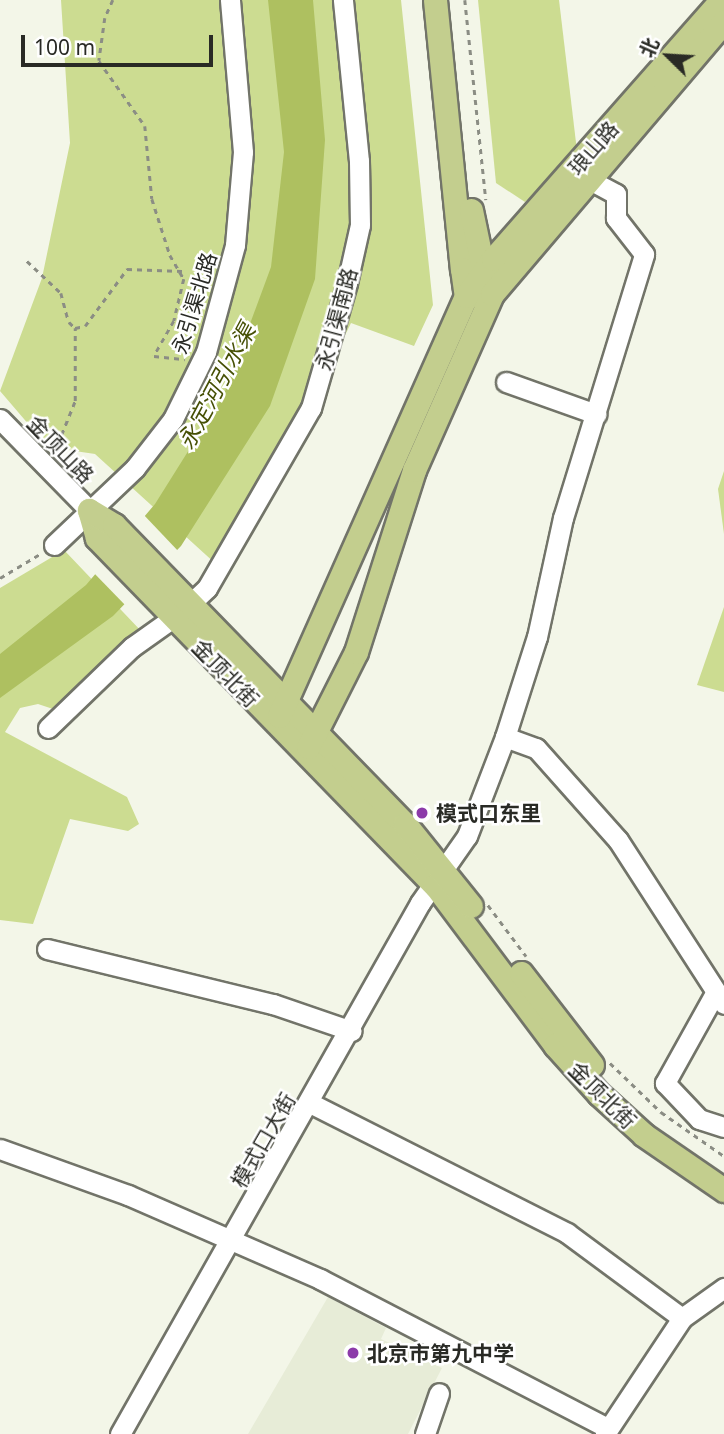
<!DOCTYPE html>
<html>
<head>
<meta charset="utf-8">
<style>
	body { margin:0 }
	#map { position:relative; width:724px; height:1434px; overflow:hidden; background:#f3f6e8; font-family:"Noto Sans","Noto Sans SC",sans-serif }
	div>[style] { position:absolute }
	[style*='--x'] { left:calc(var(--x)*1px); top:calc(var(--y)*1px); width:calc(var(--w)*1px); rotate:calc(var(--a)*1deg) }
	.built>* { inset:0; background:#e7ecd7 }
	.green>* { inset:0; background:#ccdc91 }
	.water>* { inset:0; background:#aec060 }
	.pier>* { inset:0; background:#f3f6e8 }
	.path>* { height:2.5px; margin-top:-1.25px; transform-origin:0; background:repeating-linear-gradient(90deg,#8b8d84 0 5px,transparent 0 10px) }
	.roads { filter:drop-shadow(2px 0 #727469) drop-shadow(-2px 0 #727469) drop-shadow(0 2px #727469) drop-shadow(0 -2px #727469) }
	.minor>* { height:19px; margin:-9.5px; padding:0 9.5px; transform-origin:9.5px; border-radius:9.5px; background:#fff }
	.major>* { height:23px; margin:-11.5px; padding:0 11.5px; transform-origin:11.5px; border-radius:11.5px; background:#c3ce8e }
	.dots>* { width:19px; height:19px; translate:-50% -50%; box-sizing:border-box; border:4px solid #fff; border-radius:50% }
	span { translate:-50% -50%; white-space:nowrap; text-align:center; line-height:1.15; -webkit-text-stroke:5px #fff; paint-order:stroke }
	.street-label { font-size:21px; color:#292a25 }
	.poi-label { font-size:21px; color:#292a25; font-weight:700 }
	.left { translate:0 -50%; text-align:left }
	.water-label { font-size:23px; color:#465005; font-style:italic }
	.north { position:absolute; left:633px; top:21px; width:70px; height:70px; -webkit-text-stroke:5px #fff; paint-order:stroke; rotate:294deg; font-size:19px; font-weight:700; line-height:28px; text-align:center; color:#292a25 }
	.north::after { content:''; display:block; margin:auto; width:24px; height:32px; background:#292a25; clip-path:polygon(50% 0,100% 100%,50% 72%,0 100%) }
	.scale { position:absolute; left:21px; top:35px; width:192px; height:32px; box-sizing:border-box; border:4px solid #292a25; border-top:0; padding-left:9px; font-size:21px; line-height:24px; white-space:nowrap; color:#292a25; -webkit-text-stroke:5px #fff; paint-order:stroke }
</style>
</head>
<body>
<div id="map">
	<div class="built">
		<i style="clip-path:polygon(328px 1297px,386px 1328px,381px 1339px,442px 1368px,408px 1434px,248px 1434px)"></i>
	</div>
	<div class="green">
		<i style="clip-path:polygon(61px 0,401px 0,433px 305px,414px 346px,351px 323px,228px 575px,95px 454px,48px 447px,0 391px,42px 278px,70px 143px)"></i>
		<i style="clip-path:polygon(478px 0,559px 0,577px 151px,525px 202px,496px 183px)"></i>
		<i style="clip-path:polygon(724px 471px,724px 534px,718px 489px)"></i>
		<i style="clip-path:polygon(64px 550px,143px 633px,56px 710px,38px 704px,20px 708px,5px 732px,127px 797px,139px 824px,128px 831px,70px 819px,33px 924px,0 920px,0 588px)"></i>
		<i style="clip-path:polygon(724px 607px,724px 692px,697px 685px)"></i>
	</div>
	<div class="water">
		<i style="clip-path:polygon(268px 0,313px 0,325px 140px,315px 279px,270px 406px,181px 546px,113px 616px,0 698px,0 654px,86px 585px,155px 504px,224px 394px,271px 267px,284px 152px)"></i>
	</div>
	<div class="pier">
		<i style="clip-path:polygon(142px 513px,180px 553px,127px 607px,93px 572px)"></i>
	</div>
	<div class="path">
		<i style="--x:113;--y:0;--w:20;--a:114"></i>
		<i style="--x:105;--y:18;--w:43;--a:97.9"></i>
		<i style="--x:99;--y:61;--w:80;--a:54.7"></i>
		<i style="--x:145;--y:126;--w:73;--a:84.5"></i>
		<i style="--x:152;--y:199;--w:59;--a:72.2"></i>
		<i style="--x:170;--y:255;--w:28;--a:60"></i>
		<i style="--x:184;--y:279;--w:43;--a:103.4"></i>
		<i style="--x:174;--y:321;--w:40;--a:119.7"></i>
		<i style="--x:154;--y:356;--w:31;--a:6"></i>
		<i style="--x:465;--y:0;--w:201;--a:84"></i>
		<i style="--x:27;--y:261;--w:47;--a:43.3"></i>
		<i style="--x:61;--y:293;--w:30;--a:75"></i>
		<i style="--x:69;--y:322;--w:8;--a:45"></i>
		<i style="--x:75;--y:328;--w:10;--a:-11"></i>
		<i style="--x:85;--y:326;--w:71;--a:-53.6"></i>
		<i style="--x:127;--y:269;--w:55;--a:2.1"></i>
		<i style="--x:54;--y:453;--w:56;--a:-68"></i>
		<i style="--x:75;--y:401;--w:73;--a:-90"></i>
		<i style="--x:0;--y:578;--w:47;--a:-31"></i>
		<i style="--x:488;--y:905;--w:64;--a:53.3"></i>
		<i style="--x:610;--y:1063;--w:71;--a:43.9"></i>
		<i style="--x:661;--y:1112;--w:77;--a:34.9"></i>
	</div>
	<div class="roads">
		<div class="minor">
			<i style="--x:506;--y:382;--w:96;--a:19.6"></i>
			<i style="--x:0;--y:419;--w:127;--a:45.6"></i>
			<i style="--x:54;--y:545;--w:112;--a:-43.5"></i>
			<i style="--x:135;--y:468;--w:62;--a:-52.2"></i>
			<i style="--x:173;--y:419;--w:75;--a:-63.8"></i>
			<i style="--x:206;--y:352;--w:111;--a:-74.8"></i>
			<i style="--x:235;--y:245;--w:93;--a:-85.1"></i>
			<i style="--x:243;--y:152;--w:153;--a:-94.9"></i>
			<i style="--x:190;--y:604;--w:23;--a:-43"></i>
			<i style="--x:207;--y:588;--w:208;--a:-60"></i>
			<i style="--x:311;--y:408;--w:130;--a:-73.9"></i>
			<i style="--x:347;--y:283;--w:59;--a:-77.4"></i>
			<i style="--x:360;--y:225;--w:64;--a:-90.9"></i>
			<i style="--x:359;--y:161;--w:162;--a:-95.7"></i>
			<i style="--x:48;--y:728;--w:117;--a:-44"></i>
			<i style="--x:132;--y:647;--w:50;--a:-35.3"></i>
			<i style="--x:505;--y:737;--w:33;--a:20"></i>
			<i style="--x:536;--y:748;--w:123;--a:48.3"></i>
			<i style="--x:618;--y:840;--w:195;--a:57.1"></i>
			<i style="--x:47;--y:949;--w:233;--a:13.7"></i>
			<i style="--x:273;--y:1004;--w:83;--a:18.9"></i>
			<i style="--x:714;--y:995;--w:101;--a:119.1"></i>
			<i style="--x:665;--y:1083;--w:50;--a:46.6"></i>
			<i style="--x:699;--y:1119;--w:26;--a:18"></i>
			<i style="--x:310;--y:1103;--w:288;--a:26.8"></i>
			<i style="--x:567;--y:1233;--w:143;--a:36.5"></i>
			<i style="--x:0;--y:1149;--w:136;--a:19.8"></i>
			<i style="--x:128;--y:1195;--w:210;--a:23.6"></i>
			<i style="--x:320;--y:1279;--w:323;--a:27.4"></i>
			<i style="--x:120;--y:1434;--w:610;--a:-60.53"></i>
			<i style="--x:420;--y:903;--w:82;--a:-55"></i>
			<i style="--x:467;--y:836;--w:106;--a:-69"></i>
			<i style="--x:505;--y:737;--w:105;--a:-72.3"></i>
			<i style="--x:537;--y:637;--w:122;--a:-77.7"></i>
			<i style="--x:563;--y:518;--w:276;--a:-72.9"></i>
			<i style="--x:644;--y:254;--w:46;--a:-127.9"></i>
			<i style="--x:616;--y:218;--w:24;--a:-90"></i>
			<i style="--x:616;--y:194;--w:32;--a:-152"></i>
			<i style="--x:425;--y:1434;--w:43;--a:-71.1"></i>
			<i style="--x:605;--y:1434;--w:139;--a:-56.4"></i>
			<i style="--x:682;--y:1318;--w:52;--a:-35.5"></i>
		</div>
		<div class="major">
			<i style="--x:435;--y:0;--w:270;--a:84.3"></i>
			<i style="--x:462;--y:269;--w:27;--a:82"></i>
			<i style="--x:466;--y:296;--w:6;--a:-9"></i>
			<i style="--x:471;--y:210;--w:74;--a:78.2"></i>
			<i style="--x:89;--y:510;--w:29;--a:74"></i>
			<i style="--x:97;--y:538;--w:484;--a:45.8"></i>
			<i style="--x:435;--y:885;--w:200;--a:53.1"></i>
			<i style="--x:555;--y:1045;--w:66;--a:48.1"></i>
			<i style="--x:599;--y:1094;--w:61;--a:42.3"></i>
			<i style="--x:644;--y:1135;--w:97;--a:34.5"></i>
			<i style="--x:89;--y:510;--w:29;--a:31"></i>
			<i style="--x:114;--y:525;--w:417;--a:45.8"></i>
			<i style="--x:405;--y:824;--w:105;--a:51.2"></i>
			<i style="--x:279;--y:716;--w:460;--a:-66"></i>
			<i style="--x:466;--y:296;--w:46;--a:-53.9"></i>
			<i style="--x:493;--y:259;--w:345;--a:-48.6"></i>
			<i style="--x:308;--y:747;--w:106;--a:-63.2"></i>
			<i style="--x:356;--y:652;--w:191;--a:-72.3"></i>
			<i style="--x:414;--y:470;--w:193;--a:-66.1"></i>
			<i style="--x:492;--y:294;--w:358;--a:-49.6"></i>
			<i style="--x:521;--y:973;--w:116;--a:52.3"></i>
		</div>
	</div>
	<div class="dots">
		<i style="left:422px;top:813px;background:#8c3aa9"></i>
		<i style="left:353px;top:1353px;background:#8c3aa9"></i>
	</div>
	<div class="street-label">
		<span style="left:593px;top:148px;rotate:-49deg">琅山路</span>
		<span style="left:194px;top:303px;rotate:-73deg">永引渠北路</span>
		<span style="left:336px;top:319px;rotate:-75deg">永引渠南路</span>
		<span style="left:61px;top:449px;rotate:46deg">金顶山路</span>
		<span style="left:226px;top:673px;rotate:46deg">金顶北街</span>
		<span style="left:603px;top:1095px;rotate:45deg">金顶北街</span>
		<span style="left:263px;top:1140px;rotate:-60deg">模式口大街</span>
	</div>
	<div class="poi-label">
		<span class="left" style="left:436px;top:813px">模式口东里</span>
		<span class="left" style="left:367px;top:1353px">北京市第九中学</span>
	</div>
	<div class="water-label">
		<span style="left:216px;top:386px;rotate:-62deg">永定河引水渠</span>
	</div>
	<div class="north">北</div>
	<div class="scale">100 m</div>
</div>
</body>
</html>
